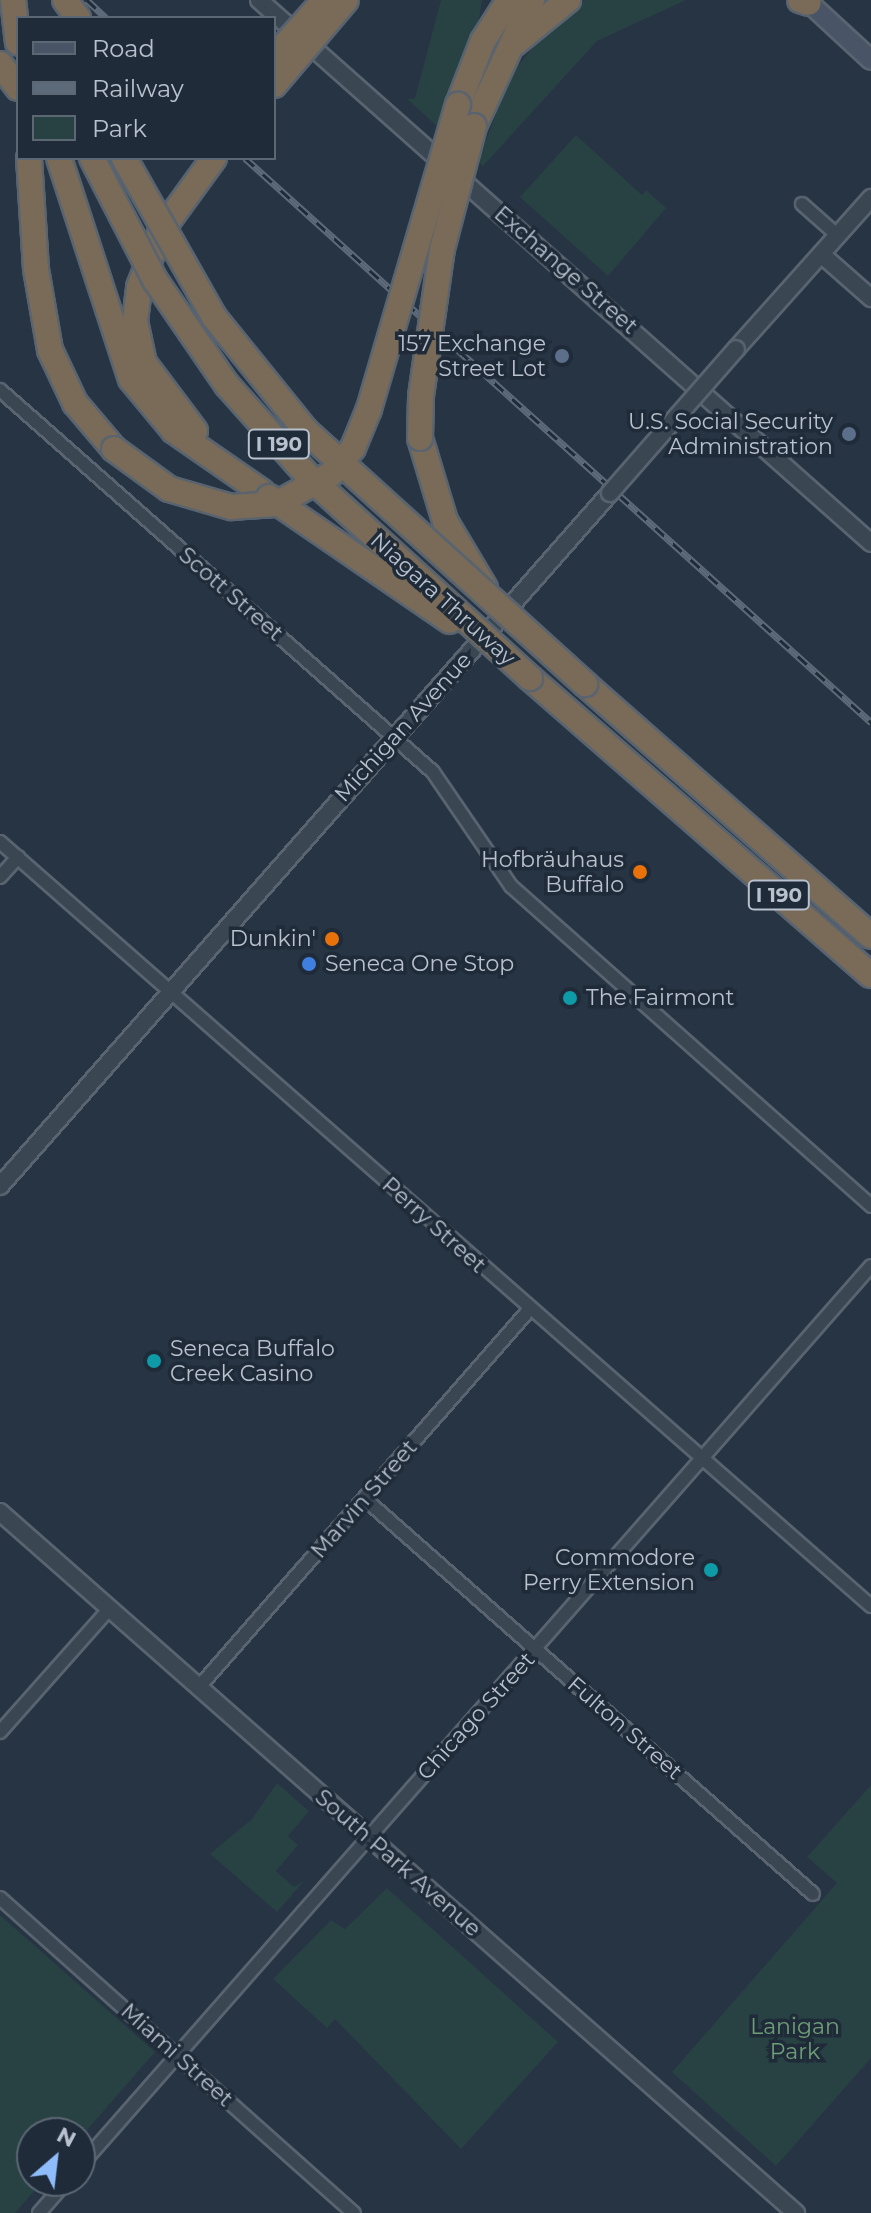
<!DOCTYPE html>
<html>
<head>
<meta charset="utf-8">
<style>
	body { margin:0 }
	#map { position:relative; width:871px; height:2213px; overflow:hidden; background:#263443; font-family:Montserrat,sans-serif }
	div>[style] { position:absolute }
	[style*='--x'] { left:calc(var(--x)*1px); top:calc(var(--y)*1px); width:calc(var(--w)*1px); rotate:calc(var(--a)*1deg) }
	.green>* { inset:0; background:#284244 }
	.roads { filter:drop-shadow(2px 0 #596470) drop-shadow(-2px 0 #596470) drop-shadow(0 2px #596470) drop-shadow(0 -2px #596470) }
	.minor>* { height:12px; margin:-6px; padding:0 6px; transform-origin:6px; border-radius:6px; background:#3b4653 }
	.tertiary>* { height:16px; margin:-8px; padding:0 8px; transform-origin:8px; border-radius:8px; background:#3b4653 }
	.secondary>* { height:18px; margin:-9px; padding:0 9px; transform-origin:9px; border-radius:9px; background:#495566 }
	.motorway>* { height:24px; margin:-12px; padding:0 12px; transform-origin:12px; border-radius:12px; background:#796b57 }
	.rail>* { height:7px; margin-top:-3.5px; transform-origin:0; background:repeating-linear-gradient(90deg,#1f2b38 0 12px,#5d6a7a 0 24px); box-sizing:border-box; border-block:2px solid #5d6a7a }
	.bridges { filter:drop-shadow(2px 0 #596470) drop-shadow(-2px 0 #596470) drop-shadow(0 2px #596470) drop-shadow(0 -2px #596470) }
	.tertiary-bridge>* { height:16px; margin:-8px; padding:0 8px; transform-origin:8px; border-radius:8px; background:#3b4653 }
	.motorway-bridge>* { height:24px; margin:-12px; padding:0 12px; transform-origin:12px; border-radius:12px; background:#796b57 }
	.dots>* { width:22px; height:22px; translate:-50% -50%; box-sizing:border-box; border:4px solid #1f2b38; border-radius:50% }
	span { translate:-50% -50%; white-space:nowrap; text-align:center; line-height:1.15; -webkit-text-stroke:7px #1f2b38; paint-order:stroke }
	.shield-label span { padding:2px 6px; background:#1f2b38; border:2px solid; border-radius:6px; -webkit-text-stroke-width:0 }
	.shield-label { font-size:20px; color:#b8c1cd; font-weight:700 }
	.street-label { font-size:22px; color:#b8c1cd }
	.poi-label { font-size:22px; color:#b8c1cd }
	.right { translate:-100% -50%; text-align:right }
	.left { translate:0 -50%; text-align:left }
	.park-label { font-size:22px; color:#6e9e78 }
	.legend { position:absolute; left:16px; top:16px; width:260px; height:144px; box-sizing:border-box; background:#1f2b38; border:2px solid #5c6774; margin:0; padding:10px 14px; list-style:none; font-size:24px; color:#b8c1cd }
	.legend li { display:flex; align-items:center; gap:16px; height:40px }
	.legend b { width:40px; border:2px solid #5c6774 }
	.north { position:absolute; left:16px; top:2117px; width:80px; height:80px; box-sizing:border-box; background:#1f2b38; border:2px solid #5c6774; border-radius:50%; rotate:28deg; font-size:22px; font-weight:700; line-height:32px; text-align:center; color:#b8c1cd }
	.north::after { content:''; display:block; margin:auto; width:28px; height:36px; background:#8fbcfb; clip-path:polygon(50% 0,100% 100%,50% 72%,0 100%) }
</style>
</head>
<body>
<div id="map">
	<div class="green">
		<i style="clip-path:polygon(441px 0,482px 0,477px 31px,439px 128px,407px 99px,415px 98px)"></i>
		<i style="clip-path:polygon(585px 0,686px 0,597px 41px,483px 166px,478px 161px,511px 74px,549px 28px)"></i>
		<i style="clip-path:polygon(576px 135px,642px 195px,646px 190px,666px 208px,608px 276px,520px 197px)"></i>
		<i style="clip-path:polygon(277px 1783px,309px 1811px,288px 1836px,298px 1845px,276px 1871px,294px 1887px,305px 1880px,277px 1912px,210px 1854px,252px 1819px)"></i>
		<i style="clip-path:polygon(871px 1785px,871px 2058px,776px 2166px,672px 2072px,837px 1883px,807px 1857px)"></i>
		<i style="clip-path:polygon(387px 1888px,558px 2042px,461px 2149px,335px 2019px,327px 2028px,273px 1979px,331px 1920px,345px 1929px)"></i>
		<i style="clip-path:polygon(0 1915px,155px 2052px,80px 2138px,80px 2133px,32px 2133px,32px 2181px,43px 2181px,15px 2213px,0 2213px)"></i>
	</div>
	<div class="roads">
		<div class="minor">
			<i style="--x:802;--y:204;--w:47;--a:41.5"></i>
			<i style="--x:0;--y:390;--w:577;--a:41.42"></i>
			<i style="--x:433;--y:772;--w:138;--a:55.6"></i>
			<i style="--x:511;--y:886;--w:482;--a:41.6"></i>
			<i style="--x:0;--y:842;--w:1159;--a:41.26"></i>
			<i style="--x:0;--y:877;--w:27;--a:-48"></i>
			<i style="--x:365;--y:1499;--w:597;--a:41.4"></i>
			<i style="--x:199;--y:1687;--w:501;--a:-48.8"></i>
			<i style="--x:0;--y:1732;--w:166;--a:-48.4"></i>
			<i style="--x:0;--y:1898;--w:474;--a:41.7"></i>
			<i style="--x:80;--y:2166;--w:1198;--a:-48.69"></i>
			<i style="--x:39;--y:2213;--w:43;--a:-48.8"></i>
		</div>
		<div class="tertiary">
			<i style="--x:259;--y:0;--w:818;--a:41.58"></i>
			<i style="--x:821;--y:254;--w:67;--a:41.3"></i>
			<i style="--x:736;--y:349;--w:203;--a:-48.2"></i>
			<i style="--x:0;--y:1186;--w:923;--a:-48.64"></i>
			<i style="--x:0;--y:1512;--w:1061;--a:41.37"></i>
		</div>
		<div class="secondary">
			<i style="--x:806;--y:0;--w:88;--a:42.7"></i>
		</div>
		<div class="motorway">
			<i style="--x:13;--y:0;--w:43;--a:83.4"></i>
			<i style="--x:65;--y:0;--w:22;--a:54"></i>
			<i style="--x:800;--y:0;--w:9;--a:18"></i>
			<i style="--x:514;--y:44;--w:70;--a:-39.2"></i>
			<i style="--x:0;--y:64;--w:30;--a:53"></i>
			<i style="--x:458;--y:105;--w:69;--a:-68.7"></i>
			<i style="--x:483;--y:41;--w:49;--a:-57.6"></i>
			<i style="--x:474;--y:126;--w:139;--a:-65.3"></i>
			<i style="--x:29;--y:158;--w:111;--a:86.4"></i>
			<i style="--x:36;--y:269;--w:82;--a:80.2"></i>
			<i style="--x:50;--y:350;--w:59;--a:64.7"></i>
			<i style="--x:75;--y:403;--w:60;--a:49.7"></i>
			<i style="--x:59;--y:158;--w:232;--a:72"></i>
			<i style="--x:131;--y:379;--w:67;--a:50.4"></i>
			<i style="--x:174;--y:431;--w:107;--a:34.7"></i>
			<i style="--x:195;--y:431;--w:85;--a:-126.9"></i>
			<i style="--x:144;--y:363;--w:43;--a:-102.1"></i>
			<i style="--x:135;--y:321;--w:34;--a:-83"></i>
			<i style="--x:139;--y:287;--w:60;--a:-68.6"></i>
			<i style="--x:161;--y:231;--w:90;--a:-54"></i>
			<i style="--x:420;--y:438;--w:87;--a:73.2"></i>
			<i style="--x:445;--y:521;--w:78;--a:59.2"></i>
			<i style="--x:530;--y:678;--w:452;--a:41.1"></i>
			<i style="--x:585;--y:684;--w:381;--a:41.4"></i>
		</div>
	</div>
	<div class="rail">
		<i style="--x:87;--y:0;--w:26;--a:43"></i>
		<i style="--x:245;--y:158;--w:843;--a:42.02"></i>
	</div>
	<div class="bridges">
		<div class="tertiary-bridge">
			<i style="--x:610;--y:493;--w:191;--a:-48.8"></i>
		</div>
		<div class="motorway-bridge">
			<i style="--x:274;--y:57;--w:74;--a:-48.3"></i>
			<i style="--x:274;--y:85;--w:111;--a:-49.7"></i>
			<i style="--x:92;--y:158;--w:137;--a:62.7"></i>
			<i style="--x:155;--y:280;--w:127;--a:55.6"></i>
			<i style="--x:227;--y:385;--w:123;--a:48.3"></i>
			<i style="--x:309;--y:477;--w:299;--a:42.3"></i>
			<i style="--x:124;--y:158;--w:183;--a:60.5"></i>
			<i style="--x:214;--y:317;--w:146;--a:51.1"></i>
			<i style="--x:306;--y:431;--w:377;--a:42.2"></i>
			<i style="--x:420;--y:438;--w:42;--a:-88.6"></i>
			<i style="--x:421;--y:396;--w:148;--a:-81.9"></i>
			<i style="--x:442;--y:249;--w:127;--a:-75.4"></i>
			<i style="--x:114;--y:449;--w:68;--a:36"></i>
			<i style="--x:169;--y:489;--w:65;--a:16.2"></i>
			<i style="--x:231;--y:507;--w:45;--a:-3.8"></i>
			<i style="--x:276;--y:504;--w:63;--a:-28.6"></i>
			<i style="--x:331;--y:474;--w:34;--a:-50"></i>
			<i style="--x:353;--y:448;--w:42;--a:-67.7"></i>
			<i style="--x:369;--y:409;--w:317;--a:-73.7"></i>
			<i style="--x:269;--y:497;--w:219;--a:34.4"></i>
		</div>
	</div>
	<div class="dots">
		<i style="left:562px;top:356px;background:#5c6f8a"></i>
		<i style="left:849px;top:434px;background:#5c6f8a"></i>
		<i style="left:640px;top:872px;background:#e8710a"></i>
		<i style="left:332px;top:939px;background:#e8710a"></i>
		<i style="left:309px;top:964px;background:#3f7fe0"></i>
		<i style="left:570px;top:998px;background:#0f9aa8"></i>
		<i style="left:154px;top:1361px;background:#0f9aa8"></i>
		<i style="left:711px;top:1570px;background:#0f9aa8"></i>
	</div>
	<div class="shield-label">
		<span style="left:279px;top:444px">I 190</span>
		<span style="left:779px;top:895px">I 190</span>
	</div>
	<div class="street-label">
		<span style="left:566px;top:270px;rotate:41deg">Exchange Street</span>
		<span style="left:231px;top:594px;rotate:41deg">Scott Street</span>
		<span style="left:443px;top:599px;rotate:42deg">Niagara Thruway</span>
		<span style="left:403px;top:727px;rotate:-48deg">Michigan Avenue</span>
		<span style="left:434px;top:1225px;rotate:42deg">Perry Street</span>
		<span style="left:364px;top:1499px;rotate:-49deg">Marvin Street</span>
		<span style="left:476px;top:1716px;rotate:-48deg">Chicago Street</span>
		<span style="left:625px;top:1728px;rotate:41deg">Fulton Street</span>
		<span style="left:398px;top:1863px;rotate:41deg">South Park Avenue</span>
		<span style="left:177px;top:2055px;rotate:42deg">Miami Street</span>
	</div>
	<div class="poi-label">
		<span class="right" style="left:546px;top:356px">157 Exchange<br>Street Lot</span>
		<span class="right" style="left:833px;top:434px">U.S. Social Security<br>Administration</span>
		<span class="right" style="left:624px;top:872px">Hofbräuhaus<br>Buffalo</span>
		<span class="right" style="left:316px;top:939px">Dunkin'</span>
		<span class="left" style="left:325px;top:964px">Seneca One Stop</span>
		<span class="left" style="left:586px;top:998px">The Fairmont</span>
		<span class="left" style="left:170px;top:1361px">Seneca Buffalo<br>Creek Casino</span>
		<span class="right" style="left:695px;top:1570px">Commodore<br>Perry Extension</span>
	</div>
	<div class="park-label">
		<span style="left:795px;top:2039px">Lanigan<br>Park</span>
	</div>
	<ul class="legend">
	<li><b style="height:10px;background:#495566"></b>Road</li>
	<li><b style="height:10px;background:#5d6a7a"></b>Railway</li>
	<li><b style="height:22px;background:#284244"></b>Park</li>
	</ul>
	<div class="north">N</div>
</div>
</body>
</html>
